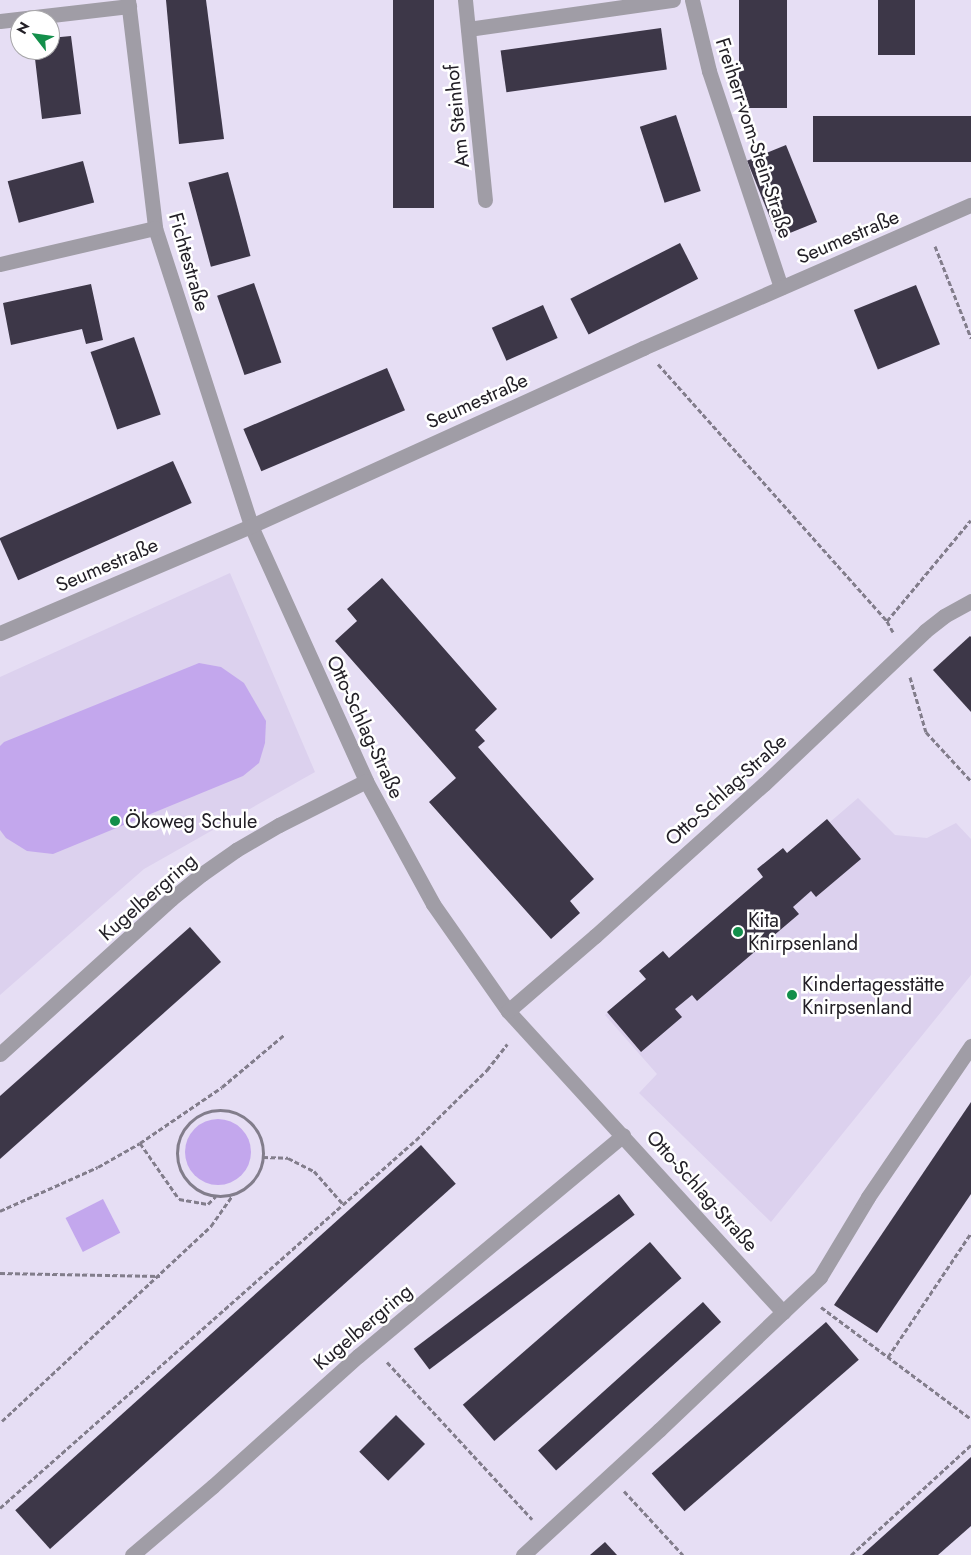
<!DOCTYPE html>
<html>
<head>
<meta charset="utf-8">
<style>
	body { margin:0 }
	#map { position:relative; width:971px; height:1555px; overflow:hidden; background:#e6def4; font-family:Jost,sans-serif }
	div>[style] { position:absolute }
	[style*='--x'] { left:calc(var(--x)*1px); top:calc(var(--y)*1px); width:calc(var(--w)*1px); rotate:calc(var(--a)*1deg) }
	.built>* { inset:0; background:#dcd1ee }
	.green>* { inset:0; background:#c3a7ed; transform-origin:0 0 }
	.round { border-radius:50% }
	.building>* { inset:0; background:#3d3748; transform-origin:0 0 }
	.path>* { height:3px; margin-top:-1.5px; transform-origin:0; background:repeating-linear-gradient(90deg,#827d8b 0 5px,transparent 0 7.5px) }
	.path>.ring { margin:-1.5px; padding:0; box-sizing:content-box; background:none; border:3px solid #827d8b; border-radius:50% }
	.minor>* { height:15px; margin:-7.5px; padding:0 7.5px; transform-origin:7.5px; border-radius:7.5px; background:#a09da6 }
	.dots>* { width:14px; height:14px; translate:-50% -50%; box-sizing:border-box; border:2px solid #fff; border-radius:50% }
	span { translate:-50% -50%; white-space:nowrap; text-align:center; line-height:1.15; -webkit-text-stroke:5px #fff; paint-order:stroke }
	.street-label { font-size:20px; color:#232027 }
	.poi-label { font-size:20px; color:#232027 }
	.left { translate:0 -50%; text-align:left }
	.north { position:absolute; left:10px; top:10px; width:50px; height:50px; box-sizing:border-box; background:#fff; border:1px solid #a7a6a9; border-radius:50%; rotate:300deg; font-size:14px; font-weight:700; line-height:20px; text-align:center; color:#232027 }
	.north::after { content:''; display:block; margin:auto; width:18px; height:22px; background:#138f4b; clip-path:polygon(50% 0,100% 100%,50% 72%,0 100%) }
</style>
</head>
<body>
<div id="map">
	<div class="built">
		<i style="clip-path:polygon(230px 573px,315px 772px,144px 869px,0 995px,0 677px)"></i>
		<i style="clip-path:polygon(858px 798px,895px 835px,927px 838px,956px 823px,971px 839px,971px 975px,771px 1222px,639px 1093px,657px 1074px,605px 1015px)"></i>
	</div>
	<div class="green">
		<i style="clip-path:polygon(199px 663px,221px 667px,244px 683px,266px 721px,265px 743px,259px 763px,243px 776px,53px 854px,27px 851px,6px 838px,0 830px,0 746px,4px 742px)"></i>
		<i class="round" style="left:185px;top:1119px;width:66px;height:66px"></i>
		<i style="left:103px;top:1199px;width:38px;height:42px;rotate:63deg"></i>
	</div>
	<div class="building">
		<i style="clip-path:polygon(166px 0,206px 0,224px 139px,179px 144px)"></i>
		<i style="left:393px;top:0;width:41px;height:208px"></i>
		<i style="left:739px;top:0;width:48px;height:108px"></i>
		<i style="left:878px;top:0;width:37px;height:55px"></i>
		<i style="left:661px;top:28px;width:42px;height:162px;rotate:82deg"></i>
		<i style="clip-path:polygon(71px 36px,81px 114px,42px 119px,34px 50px,50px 50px,50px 38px)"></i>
		<i style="left:676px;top:115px;width:80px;height:38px;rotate:72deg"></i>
		<i style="left:971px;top:116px;width:46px;height:158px;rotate:90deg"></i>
		<i style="left:786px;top:145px;width:83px;height:42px;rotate:68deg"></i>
		<i style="left:83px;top:161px;width:43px;height:78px;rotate:75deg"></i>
		<i style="left:228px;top:172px;width:87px;height:41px;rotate:75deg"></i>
		<i style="left:680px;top:243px;width:40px;height:123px;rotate:63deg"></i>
		<i style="left:254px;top:283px;width:84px;height:39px;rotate:71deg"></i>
		<i style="clip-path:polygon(91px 284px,103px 340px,86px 344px,82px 329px,11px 345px,3px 303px)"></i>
		<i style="left:916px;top:285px;width:64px;height:67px;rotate:68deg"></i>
		<i style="left:543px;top:305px;width:36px;height:56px;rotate:66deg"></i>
		<i style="left:134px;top:337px;width:82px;height:46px;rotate:71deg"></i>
		<i style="left:387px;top:368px;width:46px;height:156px;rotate:67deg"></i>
		<i style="left:173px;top:461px;width:46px;height:190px;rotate:66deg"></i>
		<i style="clip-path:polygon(382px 578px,497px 709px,475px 730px,485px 741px,478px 747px,594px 879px,570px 901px,580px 913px,551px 939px,429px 802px,456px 778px,335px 641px,357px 621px,347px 609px)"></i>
		<i style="clip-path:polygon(970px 636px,971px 637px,971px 712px,933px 670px)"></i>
		<i style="clip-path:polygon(827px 819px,861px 859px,816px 897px,811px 891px,793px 907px,799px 914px,697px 1001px,692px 995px,675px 1009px,682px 1017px,641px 1052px,607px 1012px,646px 979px,639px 971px,663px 951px,669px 958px,763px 877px,757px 869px,783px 848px,787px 853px)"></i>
		<i style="clip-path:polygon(190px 927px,221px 962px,0 1159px,0 1096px)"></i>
		<i style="clip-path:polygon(971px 1102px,971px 1194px,877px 1333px,834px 1305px)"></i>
		<i style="left:421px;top:1145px;width:52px;height:546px;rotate:48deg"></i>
		<i style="left:619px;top:1194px;width:26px;height:257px;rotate:53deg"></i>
		<i style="left:650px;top:1242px;width:48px;height:248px;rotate:49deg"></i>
		<i style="left:703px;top:1302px;width:27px;height:222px;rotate:48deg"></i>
		<i style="left:826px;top:1322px;width:50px;height:231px;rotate:49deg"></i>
		<i style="left:396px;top:1415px;width:41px;height:52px;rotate:45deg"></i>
		<i style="clip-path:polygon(971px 1457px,971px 1526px,938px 1555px,862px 1555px)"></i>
		<i style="clip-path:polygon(605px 1542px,617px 1555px,590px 1555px)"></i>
	</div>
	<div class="path">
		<i style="--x:935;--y:246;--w:99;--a:68.6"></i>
		<i style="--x:658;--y:364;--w:344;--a:48.3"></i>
		<i style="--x:893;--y:632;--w:13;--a:-119"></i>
		<i style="--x:887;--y:621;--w:131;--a:-50.3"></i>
		<i style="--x:910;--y:677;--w:57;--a:73.8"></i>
		<i style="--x:926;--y:732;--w:67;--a:47.4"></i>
		<i class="ring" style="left:177px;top:1110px;width:83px;height:83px"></i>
		<i style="--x:140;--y:1143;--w:68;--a:55.1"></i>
		<i style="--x:179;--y:1199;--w:29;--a:10"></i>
		<i style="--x:208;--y:1204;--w:11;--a:-45"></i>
		<i style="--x:263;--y:1157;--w:25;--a:2"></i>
		<i style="--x:288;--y:1158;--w:29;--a:27"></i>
		<i style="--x:314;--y:1171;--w:44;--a:48.7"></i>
		<i style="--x:0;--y:1211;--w:107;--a:-24.2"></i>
		<i style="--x:98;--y:1167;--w:48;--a:-29.7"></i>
		<i style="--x:140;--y:1143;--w:99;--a:-34.3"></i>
		<i style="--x:222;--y:1087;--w:81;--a:-40"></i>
		<i style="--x:0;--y:1273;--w:160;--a:1.1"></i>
		<i style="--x:821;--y:1307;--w:187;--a:36.7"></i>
		<i style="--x:888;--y:1357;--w:149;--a:-56.2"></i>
		<i style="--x:387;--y:1362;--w:214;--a:47.3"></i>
		<i style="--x:2;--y:1421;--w:286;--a:-43"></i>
		<i style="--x:211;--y:1226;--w:39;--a:-55"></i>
		<i style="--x:624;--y:1491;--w:87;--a:47.3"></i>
		<i style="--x:0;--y:1508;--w:555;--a:-41.5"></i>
		<i style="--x:416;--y:1140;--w:100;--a:-44.6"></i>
		<i style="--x:487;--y:1070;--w:33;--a:-52"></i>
		<i style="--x:851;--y:1555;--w:163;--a:-42.5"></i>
	</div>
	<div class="minor">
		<i style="--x:128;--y:0;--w:230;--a:83.2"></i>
		<i style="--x:155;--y:228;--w:313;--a:72.1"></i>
		<i style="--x:251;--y:526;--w:280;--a:65.7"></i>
		<i style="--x:366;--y:781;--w:140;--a:61.4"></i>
		<i style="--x:433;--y:904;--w:131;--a:55"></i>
		<i style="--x:508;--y:1011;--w:408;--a:47.6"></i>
		<i style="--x:783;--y:1312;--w:171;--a:136.4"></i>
		<i style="--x:659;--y:1430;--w:185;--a:137.4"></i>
		<i style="--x:465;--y:0;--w:201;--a:84.3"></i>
		<i style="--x:692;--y:0;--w:73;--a:76.5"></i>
		<i style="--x:709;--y:71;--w:228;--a:71.6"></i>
		<i style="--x:0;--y:21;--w:130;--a:-6.6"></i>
		<i style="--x:468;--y:29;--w:207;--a:-8.1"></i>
		<i style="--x:0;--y:264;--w:159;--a:-13.1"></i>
		<i style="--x:0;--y:633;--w:273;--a:-23.1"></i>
		<i style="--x:251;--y:526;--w:431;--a:-24.4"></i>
		<i style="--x:643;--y:348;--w:358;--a:-23.6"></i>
		<i style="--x:508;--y:1011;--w:115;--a:-40.8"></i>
		<i style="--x:595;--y:936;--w:227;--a:-42"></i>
		<i style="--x:764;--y:784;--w:222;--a:-43.5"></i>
		<i style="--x:925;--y:631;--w:24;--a:-38"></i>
		<i style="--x:944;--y:616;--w:31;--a:-29"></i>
		<i style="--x:0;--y:1054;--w:231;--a:-42.2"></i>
		<i style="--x:171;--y:899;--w:40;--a:-39"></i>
		<i style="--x:202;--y:874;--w:42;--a:-35.2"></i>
		<i style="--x:236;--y:850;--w:50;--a:-30.2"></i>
		<i style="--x:279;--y:825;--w:97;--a:-26.8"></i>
		<i style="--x:783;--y:1312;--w:51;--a:-43.4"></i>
		<i style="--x:820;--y:1277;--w:93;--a:-59"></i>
		<i style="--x:868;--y:1197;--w:183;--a:-55.7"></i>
		<i style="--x:132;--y:1555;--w:106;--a:-40.4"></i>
		<i style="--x:213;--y:1486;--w:195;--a:-41.9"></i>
		<i style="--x:358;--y:1356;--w:345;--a:-39.8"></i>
	</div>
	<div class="dots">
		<i style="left:115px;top:821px;background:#138f4b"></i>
		<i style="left:738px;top:932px;background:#138f4b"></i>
		<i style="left:792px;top:995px;background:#138f4b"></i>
	</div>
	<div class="street-label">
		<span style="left:457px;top:116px;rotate:-96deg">Am Steinhof</span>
		<span style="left:754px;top:138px;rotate:72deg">Freiherr-vom-Stein-Straße</span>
		<span style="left:848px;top:237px;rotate:-23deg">Seumestraße</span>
		<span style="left:189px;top:262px;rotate:74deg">Fichtestraße</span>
		<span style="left:477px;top:401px;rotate:-24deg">Seumestraße</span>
		<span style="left:107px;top:565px;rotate:-23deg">Seumestraße</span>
		<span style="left:365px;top:727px;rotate:65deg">Otto-Schlag-Straße</span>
		<span style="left:726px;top:790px;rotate:-42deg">Otto-Schlag-Straße</span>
		<span style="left:148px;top:897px;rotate:-41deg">Kugelbergring</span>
		<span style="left:702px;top:1191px;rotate:48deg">Otto-Schlag-Straße</span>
		<span style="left:363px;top:1327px;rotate:-40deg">Kugelbergring</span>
	</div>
	<div class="poi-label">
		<span class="left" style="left:125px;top:821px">Ökoweg Schule</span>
		<span class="left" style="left:748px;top:932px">Kita<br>Knirpsenland</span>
		<span class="left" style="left:802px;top:996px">Kindertagesstätte<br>Knirpsenland</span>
	</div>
	<div class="north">N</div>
</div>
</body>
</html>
